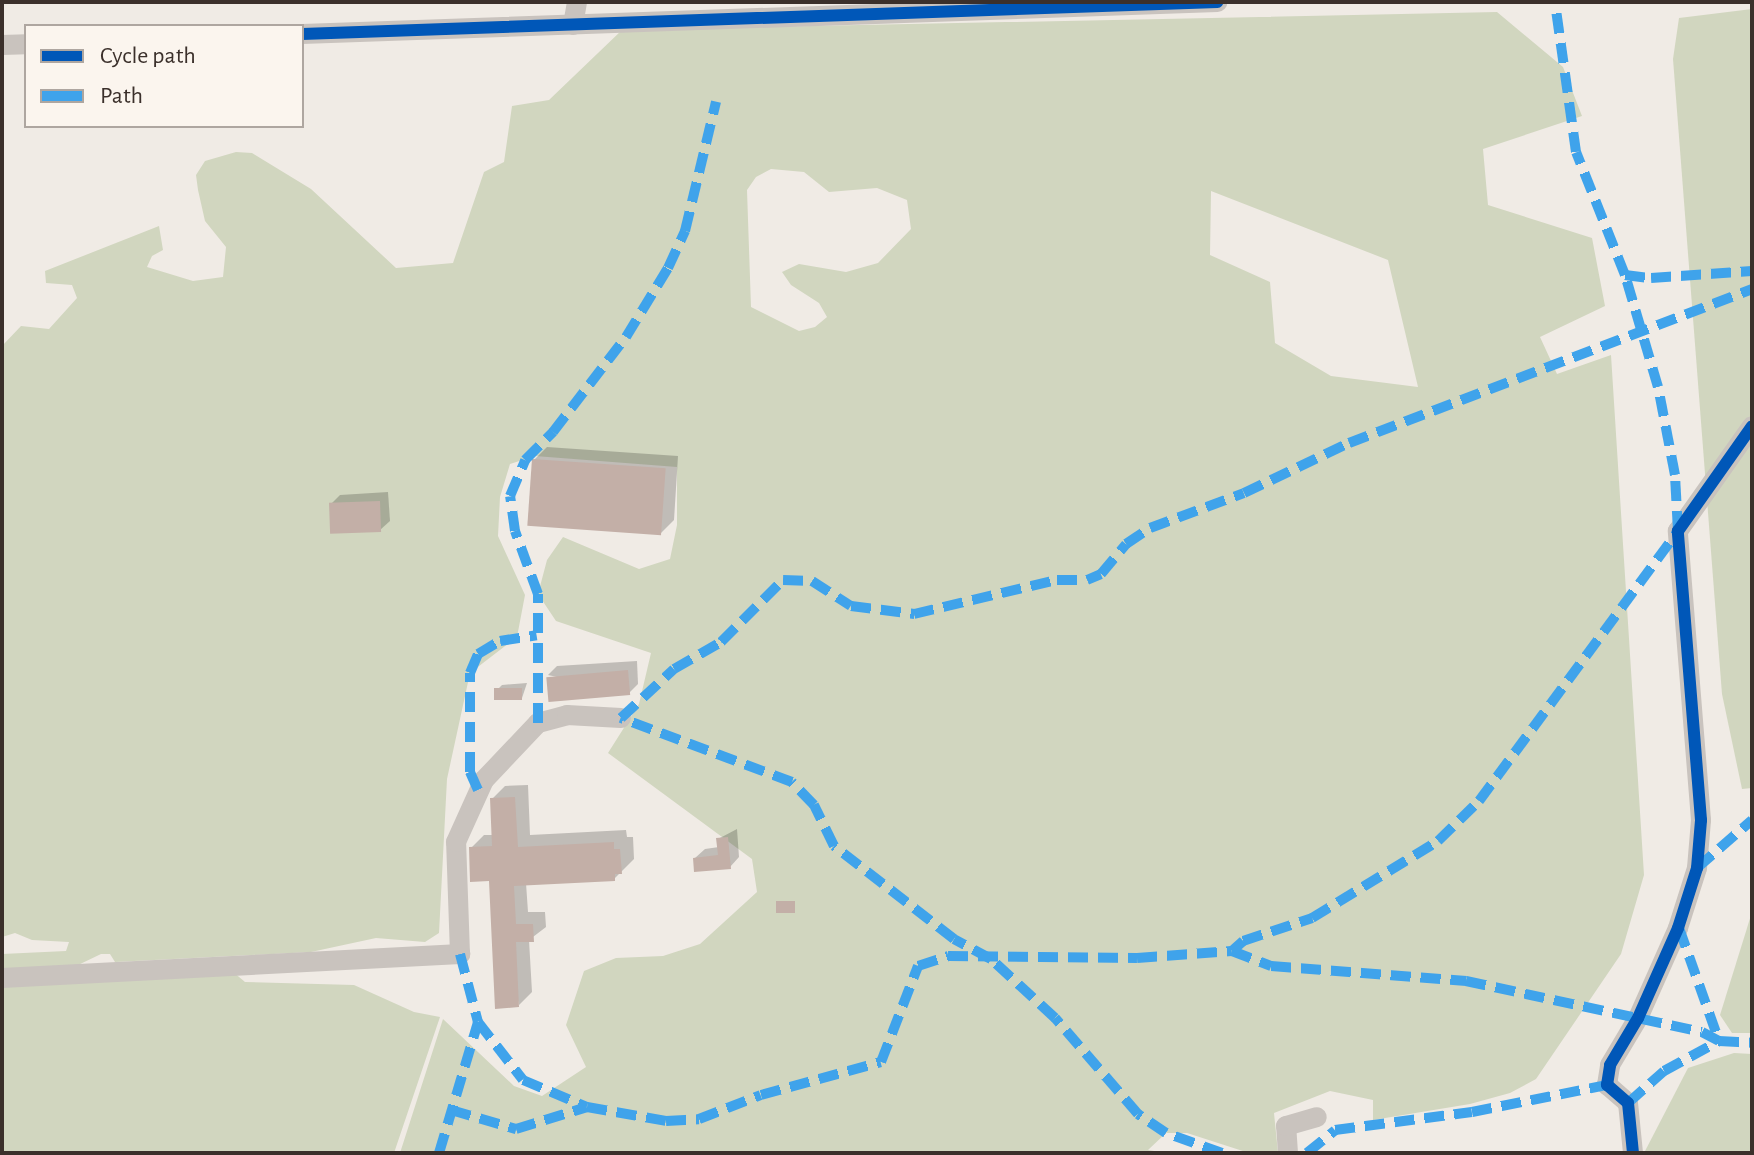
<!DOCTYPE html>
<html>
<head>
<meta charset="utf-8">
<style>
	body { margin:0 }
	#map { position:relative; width:1754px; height:1155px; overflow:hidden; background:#f0ebe5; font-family:"Alegreya Sans",sans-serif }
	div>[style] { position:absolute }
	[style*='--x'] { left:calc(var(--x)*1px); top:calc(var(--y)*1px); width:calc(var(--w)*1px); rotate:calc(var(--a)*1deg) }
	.green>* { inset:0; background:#d1d6bf }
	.shadow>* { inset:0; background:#0003 }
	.building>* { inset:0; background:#c3afa7; transform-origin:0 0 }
	.minor>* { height:20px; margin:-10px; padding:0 10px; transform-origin:10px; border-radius:10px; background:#c9c3be }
	.quiet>* { height:10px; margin-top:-5px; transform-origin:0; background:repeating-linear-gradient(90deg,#3fa3eb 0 20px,transparent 0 30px) }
	.cycleway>* { height:12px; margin:-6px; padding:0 6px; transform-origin:6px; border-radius:6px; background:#0057b8 }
	span { translate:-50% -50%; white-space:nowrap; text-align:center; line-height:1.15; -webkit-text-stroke:8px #fbf5ee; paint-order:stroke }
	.frame { position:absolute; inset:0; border:4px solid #3b302b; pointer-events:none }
	.legend { position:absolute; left:24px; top:24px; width:280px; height:104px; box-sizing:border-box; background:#fbf5ee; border:2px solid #aea6a0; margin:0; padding:10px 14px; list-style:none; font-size:24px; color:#3b302b }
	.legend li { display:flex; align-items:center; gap:16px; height:40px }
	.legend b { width:40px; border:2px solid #aea6a0 }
</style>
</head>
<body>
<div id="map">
	<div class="green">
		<i style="clip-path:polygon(1752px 9px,1752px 788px,1742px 789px,1722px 694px,1673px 59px,1679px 18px)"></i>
		<i style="clip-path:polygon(evenodd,1497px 12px,1563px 67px,1582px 116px,1483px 149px,1488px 205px,1592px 238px,1605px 306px,1540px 337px,1557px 374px,1611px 355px,1644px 875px,1621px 954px,1536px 1079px,1510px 1093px,1470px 1104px,1373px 1120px,1373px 1100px,1330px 1091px,1274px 1113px,1278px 1153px,1249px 1153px,1187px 1133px,1166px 1133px,1148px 1150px,1167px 1153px,400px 1153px,443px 1019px,514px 1086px,542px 1096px,586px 1067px,566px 1025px,584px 971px,616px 958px,663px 956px,700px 944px,757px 892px,752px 859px,608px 753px,639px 704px,651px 653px,556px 621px,538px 594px,547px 560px,563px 537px,639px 569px,670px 559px,677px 525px,677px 467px,535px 456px,510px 464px,500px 497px,498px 536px,525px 595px,517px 637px,470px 673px,447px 779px,439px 933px,425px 942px,376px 938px,311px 952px,115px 962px,110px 954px,101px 954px,76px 966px,2px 970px,2px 954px,66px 951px,69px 942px,32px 940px,15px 933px,2px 937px,2px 346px,21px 326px,49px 329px,77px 298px,72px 285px,46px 283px,45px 271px,159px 226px,163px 250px,152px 256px,147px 267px,193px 281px,223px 277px,226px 247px,205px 221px,198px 190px,196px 175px,205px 161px,236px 152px,252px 153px,311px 189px,396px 268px,453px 263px,484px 172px,504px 162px,512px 106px,549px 100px,622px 30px,1497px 12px,771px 169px,804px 172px,829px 192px,877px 188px,907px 200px,911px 229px,878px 263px,846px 272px,799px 264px,782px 272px,791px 285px,819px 303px,827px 317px,815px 327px,799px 331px,751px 307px,747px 190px,756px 177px,771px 169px,1497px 12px,1211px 191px,1388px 260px,1418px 387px,1331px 376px,1275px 343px,1270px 282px,1210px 255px,1211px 191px)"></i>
		<i style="clip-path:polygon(1752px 912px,1752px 1033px,1732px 1033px,1720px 1015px)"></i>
		<i style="clip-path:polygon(232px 971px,245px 982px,354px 985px,414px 1012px,440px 1017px,394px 1153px,2px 1153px,2px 984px)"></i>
		<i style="clip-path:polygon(1734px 1053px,1752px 1054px,1752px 1153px,1644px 1153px,1688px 1068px)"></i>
	</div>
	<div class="shadow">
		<i style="clip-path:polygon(547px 447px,678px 456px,674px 520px,661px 533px,534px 460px)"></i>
		<i style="clip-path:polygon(388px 492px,390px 521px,380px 530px,331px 504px,340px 495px)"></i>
		<i style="clip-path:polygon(637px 661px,638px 684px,629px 693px,548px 675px,557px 666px)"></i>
		<i style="clip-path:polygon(527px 683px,522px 698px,496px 691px,502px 685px)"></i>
		<i style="clip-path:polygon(528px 785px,530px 835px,626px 830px,627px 837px,633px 837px,634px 859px,614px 879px,526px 883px,528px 912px,545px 912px,546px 927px,529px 940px,532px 992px,519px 1005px,491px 879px,471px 848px,484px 835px,494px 835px,492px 799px,505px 786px)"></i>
		<i style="clip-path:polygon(737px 829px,739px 857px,730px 867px,695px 858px,705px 849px,719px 847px,718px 839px)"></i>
	</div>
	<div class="building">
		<i style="left:532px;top:459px;width:134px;height:67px;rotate:4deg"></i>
		<i style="left:380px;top:501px;width:31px;height:51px;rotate:88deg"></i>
		<i style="left:628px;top:670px;width:25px;height:82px;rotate:85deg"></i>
		<i style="left:522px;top:688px;width:12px;height:28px;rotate:90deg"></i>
		<i style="clip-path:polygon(515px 797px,518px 847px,614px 842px,614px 849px,620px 849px,622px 874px,615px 874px,615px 881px,514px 886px,516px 924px,533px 924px,534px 942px,516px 942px,519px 1007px,495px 1009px,489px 881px,470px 882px,469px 847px,492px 846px,490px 798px)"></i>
		<i style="clip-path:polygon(728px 837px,731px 869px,694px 872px,693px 858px,718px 855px,716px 838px)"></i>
		<i style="left:795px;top:901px;width:12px;height:19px;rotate:90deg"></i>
	</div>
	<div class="minor">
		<i style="--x:573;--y:25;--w:23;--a:-80"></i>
		<i style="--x:302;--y:34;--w:916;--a:-2"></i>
		<i style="--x:2;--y:45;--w:24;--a:-2"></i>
		<i style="--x:2;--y:978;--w:459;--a:-3"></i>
		<i style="--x:460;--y:954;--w:112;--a:-92"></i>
		<i style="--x:456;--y:842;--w:68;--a:-65.7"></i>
		<i style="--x:484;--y:780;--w:79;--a:-46.5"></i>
		<i style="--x:538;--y:723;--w:30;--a:-15"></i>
		<i style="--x:567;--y:715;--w:54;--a:3.2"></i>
		<i style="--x:1288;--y:1153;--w:27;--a:-94"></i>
		<i style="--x:1286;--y:1126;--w:32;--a:-16"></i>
		<i style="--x:1633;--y:1153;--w:50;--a:-95.7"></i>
		<i style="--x:1628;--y:1103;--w:28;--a:-139"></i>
		<i style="--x:1607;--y:1085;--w:20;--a:-81"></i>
		<i style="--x:1610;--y:1065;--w:55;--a:-59.2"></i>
		<i style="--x:1638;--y:1018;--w:98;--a:-66"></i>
		<i style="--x:1678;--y:928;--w:63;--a:-72.4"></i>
		<i style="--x:1697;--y:868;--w:48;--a:-85.2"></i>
		<i style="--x:1701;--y:820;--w:290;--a:-94.6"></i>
		<i style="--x:1678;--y:531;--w:128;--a:-54.8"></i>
	</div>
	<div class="quiet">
		<i style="--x:1625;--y:275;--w:26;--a:7"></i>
		<i style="--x:1651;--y:278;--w:101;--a:-4"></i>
		<i style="--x:538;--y:723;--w:129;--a:-90"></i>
		<i style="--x:538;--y:594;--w:67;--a:-110.1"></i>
		<i style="--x:515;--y:531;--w:35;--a:-98"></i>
		<i style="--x:510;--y:496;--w:39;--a:-67"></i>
		<i style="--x:525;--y:460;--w:40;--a:-45"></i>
		<i style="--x:553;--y:432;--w:120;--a:-52.5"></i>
		<i style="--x:626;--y:337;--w:81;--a:-58.7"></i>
		<i style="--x:668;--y:268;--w:41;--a:-65.3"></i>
		<i style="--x:685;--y:231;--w:133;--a:-76.5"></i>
		<i style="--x:478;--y:790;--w:20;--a:-114"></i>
		<i style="--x:470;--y:772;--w:99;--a:-90"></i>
		<i style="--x:470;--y:673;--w:21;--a:-67"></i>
		<i style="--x:478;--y:654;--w:26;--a:-31"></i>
		<i style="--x:500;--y:641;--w:37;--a:-9"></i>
		<i style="--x:1697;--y:868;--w:73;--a:-41.1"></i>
		<i style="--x:1679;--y:928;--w:120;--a:70.5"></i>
		<i style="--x:1232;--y:951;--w:42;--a:21"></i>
		<i style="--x:1271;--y:966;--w:196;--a:4.4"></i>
		<i style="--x:1466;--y:981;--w:241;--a:12.2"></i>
		<i style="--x:1702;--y:1032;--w:19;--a:28"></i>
		<i style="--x:1719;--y:1041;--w:33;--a:3"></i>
		<i style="--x:460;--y:954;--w:70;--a:75.2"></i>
		<i style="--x:478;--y:1022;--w:73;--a:52.2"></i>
		<i style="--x:523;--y:1080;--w:69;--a:22.9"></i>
		<i style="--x:587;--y:1107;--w:80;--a:10"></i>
		<i style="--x:666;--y:1121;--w:33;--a:-3"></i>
		<i style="--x:699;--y:1119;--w:66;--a:-21.2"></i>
		<i style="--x:761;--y:1095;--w:124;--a:-15.4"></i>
		<i style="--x:881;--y:1062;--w:103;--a:-68.9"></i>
		<i style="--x:918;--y:966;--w:32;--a:-18"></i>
		<i style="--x:948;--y:956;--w:189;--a:0.6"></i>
		<i style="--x:1137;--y:958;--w:95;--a:-4.2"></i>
		<i style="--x:1232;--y:951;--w:15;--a:-42"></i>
		<i style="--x:1243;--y:941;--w:73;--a:-18.4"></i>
		<i style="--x:1312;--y:918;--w:148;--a:-31.4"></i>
		<i style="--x:1438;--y:841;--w:57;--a:-44.3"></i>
		<i style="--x:1479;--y:801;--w:335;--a:-53.6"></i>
		<i style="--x:1678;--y:531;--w:56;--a:-93.1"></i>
		<i style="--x:1675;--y:475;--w:90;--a:-100.9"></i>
		<i style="--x:1658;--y:387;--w:117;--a:-106.4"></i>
		<i style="--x:1625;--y:275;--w:132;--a:-111.7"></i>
		<i style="--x:1576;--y:152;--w:151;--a:-98"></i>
		<i style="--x:1628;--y:1103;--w:48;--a:-41.6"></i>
		<i style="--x:1664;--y:1071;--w:63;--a:-28.6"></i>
		<i style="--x:451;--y:1110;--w:68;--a:16.3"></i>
		<i style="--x:516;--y:1129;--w:74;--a:-17.2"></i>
		<i style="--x:439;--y:1153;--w:137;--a:-73.4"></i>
		<i style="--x:1222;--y:1153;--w:59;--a:-160.3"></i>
		<i style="--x:1166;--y:1133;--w:34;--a:-146"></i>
		<i style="--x:1138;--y:1114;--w:127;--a:-130.8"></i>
		<i style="--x:1055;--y:1018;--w:87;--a:-137.3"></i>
		<i style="--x:991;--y:959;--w:42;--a:-151.6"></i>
		<i style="--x:954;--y:939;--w:152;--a:-142.2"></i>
		<i style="--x:834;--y:846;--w:46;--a:-116"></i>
		<i style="--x:814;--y:805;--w:32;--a:-134"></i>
		<i style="--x:792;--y:782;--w:183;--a:-159.5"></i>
		<i style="--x:621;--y:718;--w:72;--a:-42.8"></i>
		<i style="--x:674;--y:669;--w:54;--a:-29.9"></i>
		<i style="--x:721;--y:642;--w:88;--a:-45"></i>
		<i style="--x:783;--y:580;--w:29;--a:2"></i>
		<i style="--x:812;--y:581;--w:46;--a:32.7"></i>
		<i style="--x:851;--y:606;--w:64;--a:7.2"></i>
		<i style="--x:914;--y:614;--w:147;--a:-13.4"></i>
		<i style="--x:1057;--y:580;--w:30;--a:0"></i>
		<i style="--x:1087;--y:580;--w:15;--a:-23"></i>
		<i style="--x:1101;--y:574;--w:39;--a:-50"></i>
		<i style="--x:1126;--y:544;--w:29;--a:-34"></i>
		<i style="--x:1150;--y:528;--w:100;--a:-20.4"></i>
		<i style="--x:1244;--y:493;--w:116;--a:-25.5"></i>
		<i style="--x:1349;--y:443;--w:431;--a:-20.9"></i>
		<i style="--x:1307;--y:1153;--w:36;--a:-39"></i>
		<i style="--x:1335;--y:1130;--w:138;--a:-7.5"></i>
		<i style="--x:1472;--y:1112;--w:138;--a:-11.3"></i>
	</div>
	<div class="cycleway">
		<i style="--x:302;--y:34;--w:916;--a:-2"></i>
		<i style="--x:1633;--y:1153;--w:50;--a:-95.7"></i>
		<i style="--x:1628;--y:1103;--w:28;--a:-139"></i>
		<i style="--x:1607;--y:1085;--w:20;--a:-81"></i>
		<i style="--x:1610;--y:1065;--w:55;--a:-59.2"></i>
		<i style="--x:1638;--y:1018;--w:98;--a:-66"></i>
		<i style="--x:1678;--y:928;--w:63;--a:-72.4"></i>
		<i style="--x:1697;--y:868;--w:48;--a:-85.2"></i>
		<i style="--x:1701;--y:820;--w:290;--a:-94.6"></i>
		<i style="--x:1678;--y:531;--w:128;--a:-54.8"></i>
	</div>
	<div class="frame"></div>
	<ul class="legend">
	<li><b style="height:10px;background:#0057b8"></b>Cycle path</li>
	<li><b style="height:10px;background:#3fa3eb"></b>Path</li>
	</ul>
</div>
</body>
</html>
